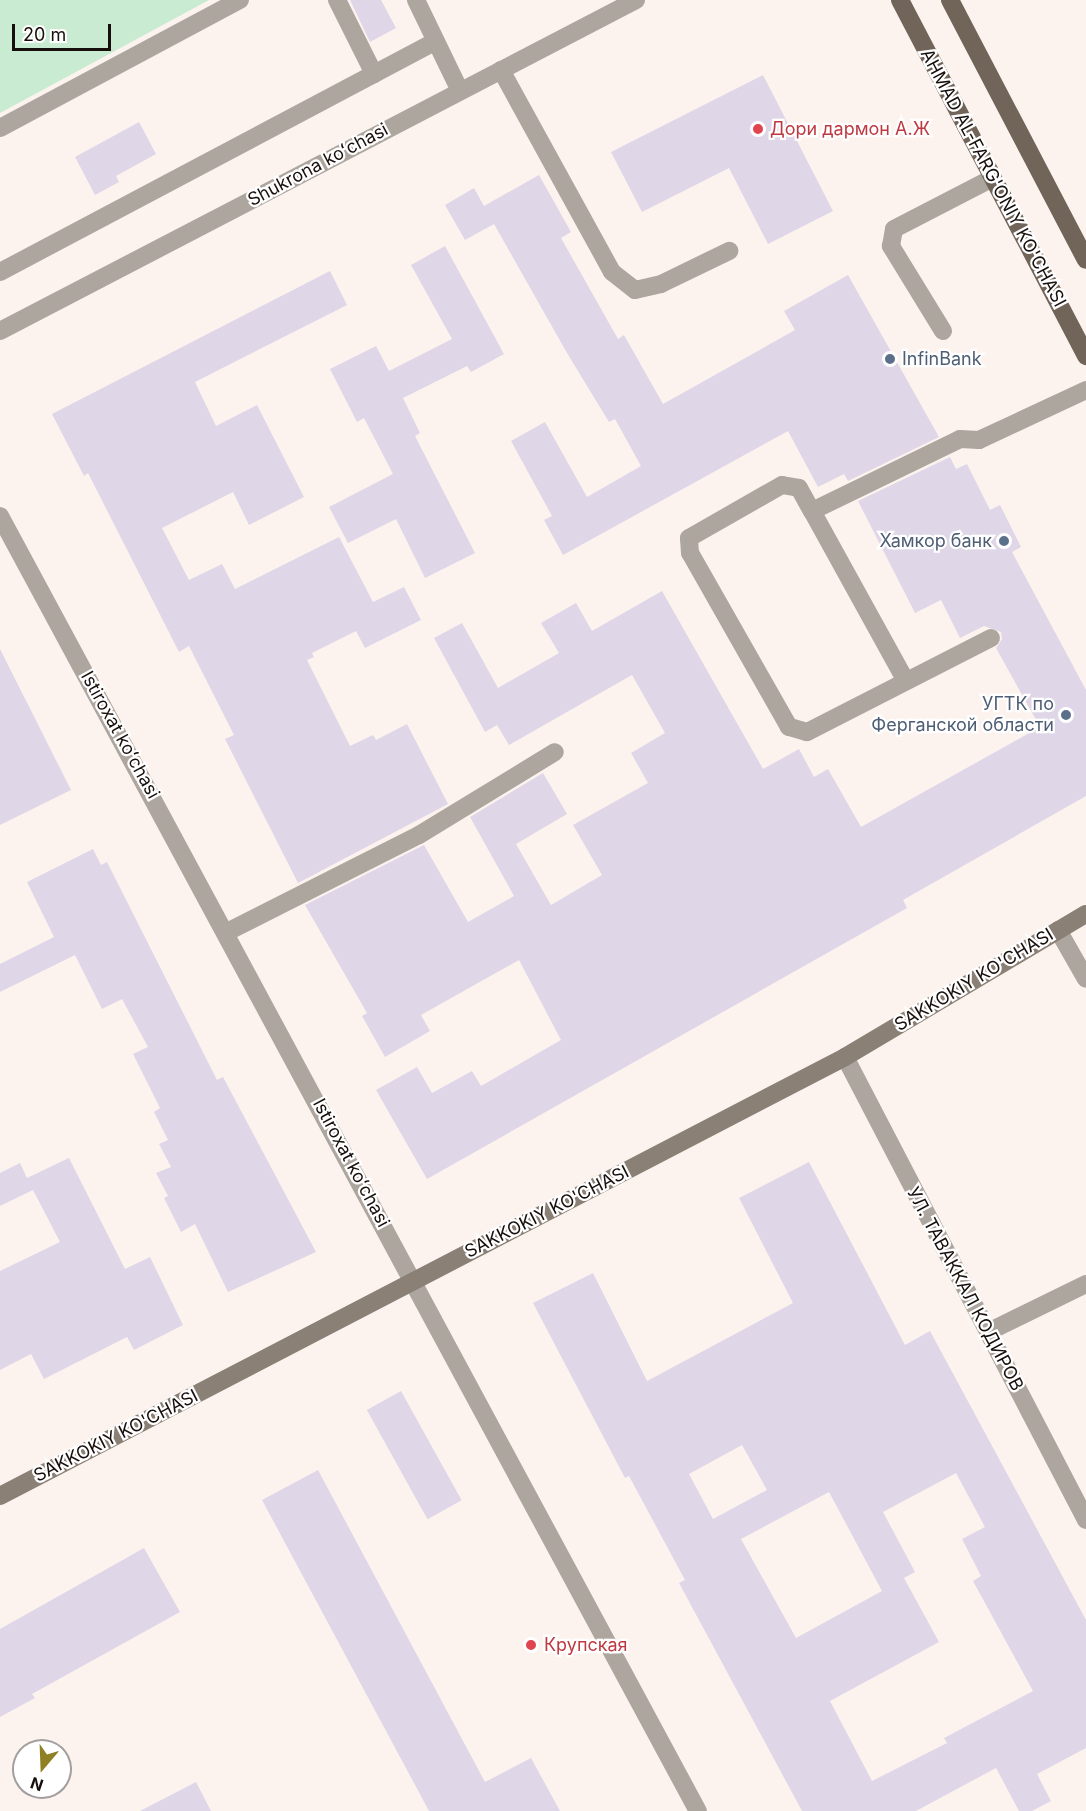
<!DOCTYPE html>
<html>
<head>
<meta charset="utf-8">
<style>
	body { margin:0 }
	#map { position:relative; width:1086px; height:1811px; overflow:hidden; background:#fcf3ef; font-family:Inter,sans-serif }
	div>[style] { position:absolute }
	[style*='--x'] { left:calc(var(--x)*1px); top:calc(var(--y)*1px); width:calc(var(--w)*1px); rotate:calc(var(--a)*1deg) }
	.green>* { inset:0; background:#c9ebd1 }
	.building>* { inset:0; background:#dfd6e8; transform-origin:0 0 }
	.lane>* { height:18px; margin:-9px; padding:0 9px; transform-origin:9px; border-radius:9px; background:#ada69f }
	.street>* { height:18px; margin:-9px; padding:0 9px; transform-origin:9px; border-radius:9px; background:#ada69f }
	.secondary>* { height:18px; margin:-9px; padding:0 9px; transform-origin:9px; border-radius:9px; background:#8a8076 }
	.primary>* { height:18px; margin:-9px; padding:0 9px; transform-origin:9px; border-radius:9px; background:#71655a }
	.dots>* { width:16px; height:16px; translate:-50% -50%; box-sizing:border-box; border:3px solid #fff; border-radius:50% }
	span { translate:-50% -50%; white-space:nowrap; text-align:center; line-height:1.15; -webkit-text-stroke:4.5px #fff; paint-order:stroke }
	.health-label { font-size:18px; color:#be3a42 }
	.left { translate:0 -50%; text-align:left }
	.street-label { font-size:18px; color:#160f0c }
	.service-label { font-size:18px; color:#4e5e75 }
	.right { translate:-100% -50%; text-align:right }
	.north { position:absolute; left:12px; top:1739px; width:60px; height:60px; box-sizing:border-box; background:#fff; border:2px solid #a29f9e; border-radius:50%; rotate:199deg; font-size:16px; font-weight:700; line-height:24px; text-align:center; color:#160f0c }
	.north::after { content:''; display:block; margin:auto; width:21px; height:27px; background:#8f8026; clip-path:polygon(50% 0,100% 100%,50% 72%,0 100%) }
	.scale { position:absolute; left:12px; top:24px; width:99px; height:27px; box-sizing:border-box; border:3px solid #160f0c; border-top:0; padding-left:8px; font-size:18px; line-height:21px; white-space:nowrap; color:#160f0c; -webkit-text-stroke:4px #fff; paint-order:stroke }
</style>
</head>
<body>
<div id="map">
	<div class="green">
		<i style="clip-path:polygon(0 0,209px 0,0 113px)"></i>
	</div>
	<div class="building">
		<i style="clip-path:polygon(350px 0,381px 0,396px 28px,370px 42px)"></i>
		<i style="clip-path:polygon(763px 75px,833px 211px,768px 244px,729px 168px,642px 212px,611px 152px)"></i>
		<i style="clip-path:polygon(139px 122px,156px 154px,116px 176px,119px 182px,95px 195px,75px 157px)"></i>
		<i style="clip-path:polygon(539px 175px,571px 232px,561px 238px,618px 339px,624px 335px,663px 404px,795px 330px,784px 311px,848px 275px,939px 437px,848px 481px,844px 474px,818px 487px,788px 431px,563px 555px,544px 520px,552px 516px,511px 441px,545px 422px,587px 497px,641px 466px,615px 419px,609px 422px,567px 353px,494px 224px,465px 240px,445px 205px,474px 188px,484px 206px)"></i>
		<i style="clip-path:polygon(445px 246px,504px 354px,471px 372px,467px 366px,403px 398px,420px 433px,415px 436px,475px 553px,425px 578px,396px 519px,348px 543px,329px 507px,393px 474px,364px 418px,357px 422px,330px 369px,376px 346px,389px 371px,452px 339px,411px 265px)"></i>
		<i style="clip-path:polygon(330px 271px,347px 305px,195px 382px,216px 426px,257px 405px,304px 497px,249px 525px,233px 492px,162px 528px,189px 580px,222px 564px,235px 589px,339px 537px,373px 602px,404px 587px,421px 620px,365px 648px,356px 631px,312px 653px,314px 657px,307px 660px,350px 746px,373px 735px,376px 740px,407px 724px,448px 804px,298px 883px,225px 739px,234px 735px,189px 646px,179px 652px,88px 473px,84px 476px,52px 414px)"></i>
		<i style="clip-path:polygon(950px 457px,956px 469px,967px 464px,990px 510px,1000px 505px,1021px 547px,1012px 552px,1086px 690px,1086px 796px,903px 900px,907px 908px,427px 1179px,376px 1090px,417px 1067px,432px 1093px,472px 1071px,481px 1086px,561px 1040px,519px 960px,421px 1015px,430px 1031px,385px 1057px,362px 1016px,367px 1013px,305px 905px,424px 845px,468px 922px,514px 896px,470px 817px,543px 773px,567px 814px,516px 844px,551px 905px,602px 875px,573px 825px,648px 783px,631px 753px,665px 733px,632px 675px,509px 745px,497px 725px,485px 732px,434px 638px,462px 623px,498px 688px,559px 653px,541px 623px,576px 603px,592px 631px,662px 591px,763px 769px,799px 749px,814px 777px,828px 769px,861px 827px,1040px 727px,996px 648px,1002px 639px,1001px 632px,984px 626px,960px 638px,941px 600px,915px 613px,858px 501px)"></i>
		<i style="clip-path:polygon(0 649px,71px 790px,0 825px)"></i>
		<i style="clip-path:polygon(93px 849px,101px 865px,107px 862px,217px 1080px,223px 1077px,316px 1252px,228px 1292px,195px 1224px,181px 1232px,164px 1198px,168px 1196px,156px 1173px,171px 1167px,159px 1144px,168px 1140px,154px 1112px,160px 1108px,133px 1054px,148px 1047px,122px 999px,102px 1009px,75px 955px,0 992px,0 964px,54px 937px,27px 882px)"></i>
		<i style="clip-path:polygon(69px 1158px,125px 1269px,150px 1257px,183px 1325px,134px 1350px,127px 1337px,44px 1379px,31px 1354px,0 1370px,0 1271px,60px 1242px,33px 1190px,0 1206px,0 1173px,20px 1163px,27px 1178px)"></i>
		<i style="clip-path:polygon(evenodd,809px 1162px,905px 1345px,930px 1331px,1086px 1620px,1086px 1748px,1037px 1774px,1051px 1801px,1032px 1811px,1019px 1811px,996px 1768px,916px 1811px,802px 1811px,679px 1583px,685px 1580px,629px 1476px,625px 1478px,533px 1303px,593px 1273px,647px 1381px,793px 1303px,739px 1198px,809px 1162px,742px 1445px,767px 1490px,713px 1519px,689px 1474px,742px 1445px,809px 1162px,956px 1473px,985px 1527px,962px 1539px,981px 1576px,973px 1581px,1033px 1691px,944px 1738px,947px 1743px,872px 1781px,830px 1701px,939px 1642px,904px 1578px,915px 1572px,883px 1512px,956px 1473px,809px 1162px,829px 1492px,882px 1591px,796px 1638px,741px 1539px,829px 1492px)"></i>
		<i style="left:401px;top:1391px;width:125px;height:39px;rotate:61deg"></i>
		<i style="clip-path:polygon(318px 1470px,485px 1782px,531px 1758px,560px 1811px,429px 1811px,262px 1500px)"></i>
		<i style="clip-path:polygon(144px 1548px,180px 1612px,32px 1694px,35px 1698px,0 1717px,0 1629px)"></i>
		<i style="clip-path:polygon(196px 1782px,211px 1811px,140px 1811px)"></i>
	</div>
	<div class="lane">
		<i style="--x:337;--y:0;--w:83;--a:63.4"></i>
		<i style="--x:416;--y:0;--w:101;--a:64.2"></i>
		<i style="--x:501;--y:70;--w:230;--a:61.2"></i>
		<i style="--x:612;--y:272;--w:29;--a:38"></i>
		<i style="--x:635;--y:290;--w:27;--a:-13"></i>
		<i style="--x:661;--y:284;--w:76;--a:-25.9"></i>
		<i style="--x:0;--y:128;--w:272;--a:-28.1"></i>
		<i style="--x:0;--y:272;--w:493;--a:-27.9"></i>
		<i style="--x:943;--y:331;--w:100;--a:-121.5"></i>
		<i style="--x:891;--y:246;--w:17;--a:-80"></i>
		<i style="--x:894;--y:229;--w:111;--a:-27.3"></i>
		<i style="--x:812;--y:511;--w:194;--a:61.1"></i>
		<i style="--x:991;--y:638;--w:207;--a:152.9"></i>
		<i style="--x:807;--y:732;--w:19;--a:-164"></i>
		<i style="--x:789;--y:727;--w:200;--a:-119.6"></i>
		<i style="--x:690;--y:553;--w:15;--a:-94"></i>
		<i style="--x:689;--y:538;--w:107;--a:-29.7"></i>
		<i style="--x:782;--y:485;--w:17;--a:10"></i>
		<i style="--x:799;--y:488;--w:26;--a:61"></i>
		<i style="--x:812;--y:511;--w:165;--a:-25.9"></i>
		<i style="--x:960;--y:439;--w:19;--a:3"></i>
		<i style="--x:979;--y:440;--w:118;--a:-25"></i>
		<i style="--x:1058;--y:930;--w:56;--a:60.3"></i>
		<i style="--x:227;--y:932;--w:215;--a:-26.8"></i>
		<i style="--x:419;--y:835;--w:159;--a:-31.4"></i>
		<i style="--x:988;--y:1332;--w:109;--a:-26.1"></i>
	</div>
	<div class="street">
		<i style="--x:0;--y:331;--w:717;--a:-27.49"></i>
		<i style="--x:0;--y:516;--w:1471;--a:61.68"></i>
		<i style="--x:845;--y:1057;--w:522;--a:62.5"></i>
	</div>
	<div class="secondary">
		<i style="--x:0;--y:1496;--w:952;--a:-27.45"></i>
		<i style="--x:845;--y:1057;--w:280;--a:-30.7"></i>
	</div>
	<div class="primary">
		<i style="--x:900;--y:0;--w:402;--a:62.4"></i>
		<i style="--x:950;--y:0;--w:293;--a:62.4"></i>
	</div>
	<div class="dots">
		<i style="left:758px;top:129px;background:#e0444e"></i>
		<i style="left:890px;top:359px;background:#5c6f8a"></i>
		<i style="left:1004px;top:541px;background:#5c6f8a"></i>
		<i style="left:1066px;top:715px;background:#5c6f8a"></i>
		<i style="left:531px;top:1645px;background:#e0444e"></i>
	</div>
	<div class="health-label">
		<span class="left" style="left:770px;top:129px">Дори дармон А.Ж</span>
		<span class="left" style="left:544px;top:1645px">Крупская</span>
	</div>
	<div class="street-label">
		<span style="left:318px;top:165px;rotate:-28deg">Shukrona koʻchasi</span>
		<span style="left:993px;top:178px;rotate:62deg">AHMAD AL-FARG'ONIY KO'CHASI</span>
		<span style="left:120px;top:735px;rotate:61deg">Istiroxat koʻchasi</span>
		<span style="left:974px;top:980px;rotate:-31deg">SAKKOKIY KO'CHASI</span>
		<span style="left:351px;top:1163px;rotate:62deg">Istiroxat koʻchasi</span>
		<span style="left:547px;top:1212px;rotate:-27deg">SAKKOKIY KO'CHASI</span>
		<span style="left:965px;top:1289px;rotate:62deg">УЛ. ТАВАККАЛ КОДИРОВ</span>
		<span style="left:116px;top:1436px;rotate:-27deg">SAKKOKIY KO'CHASI</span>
	</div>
	<div class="service-label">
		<span class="left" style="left:902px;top:359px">InfinBank</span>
		<span class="right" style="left:992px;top:541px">Хамкор банк</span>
		<span class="right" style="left:1054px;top:715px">УГТК по<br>Ферганской области</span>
	</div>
	<div class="north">N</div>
	<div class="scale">20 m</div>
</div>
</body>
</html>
